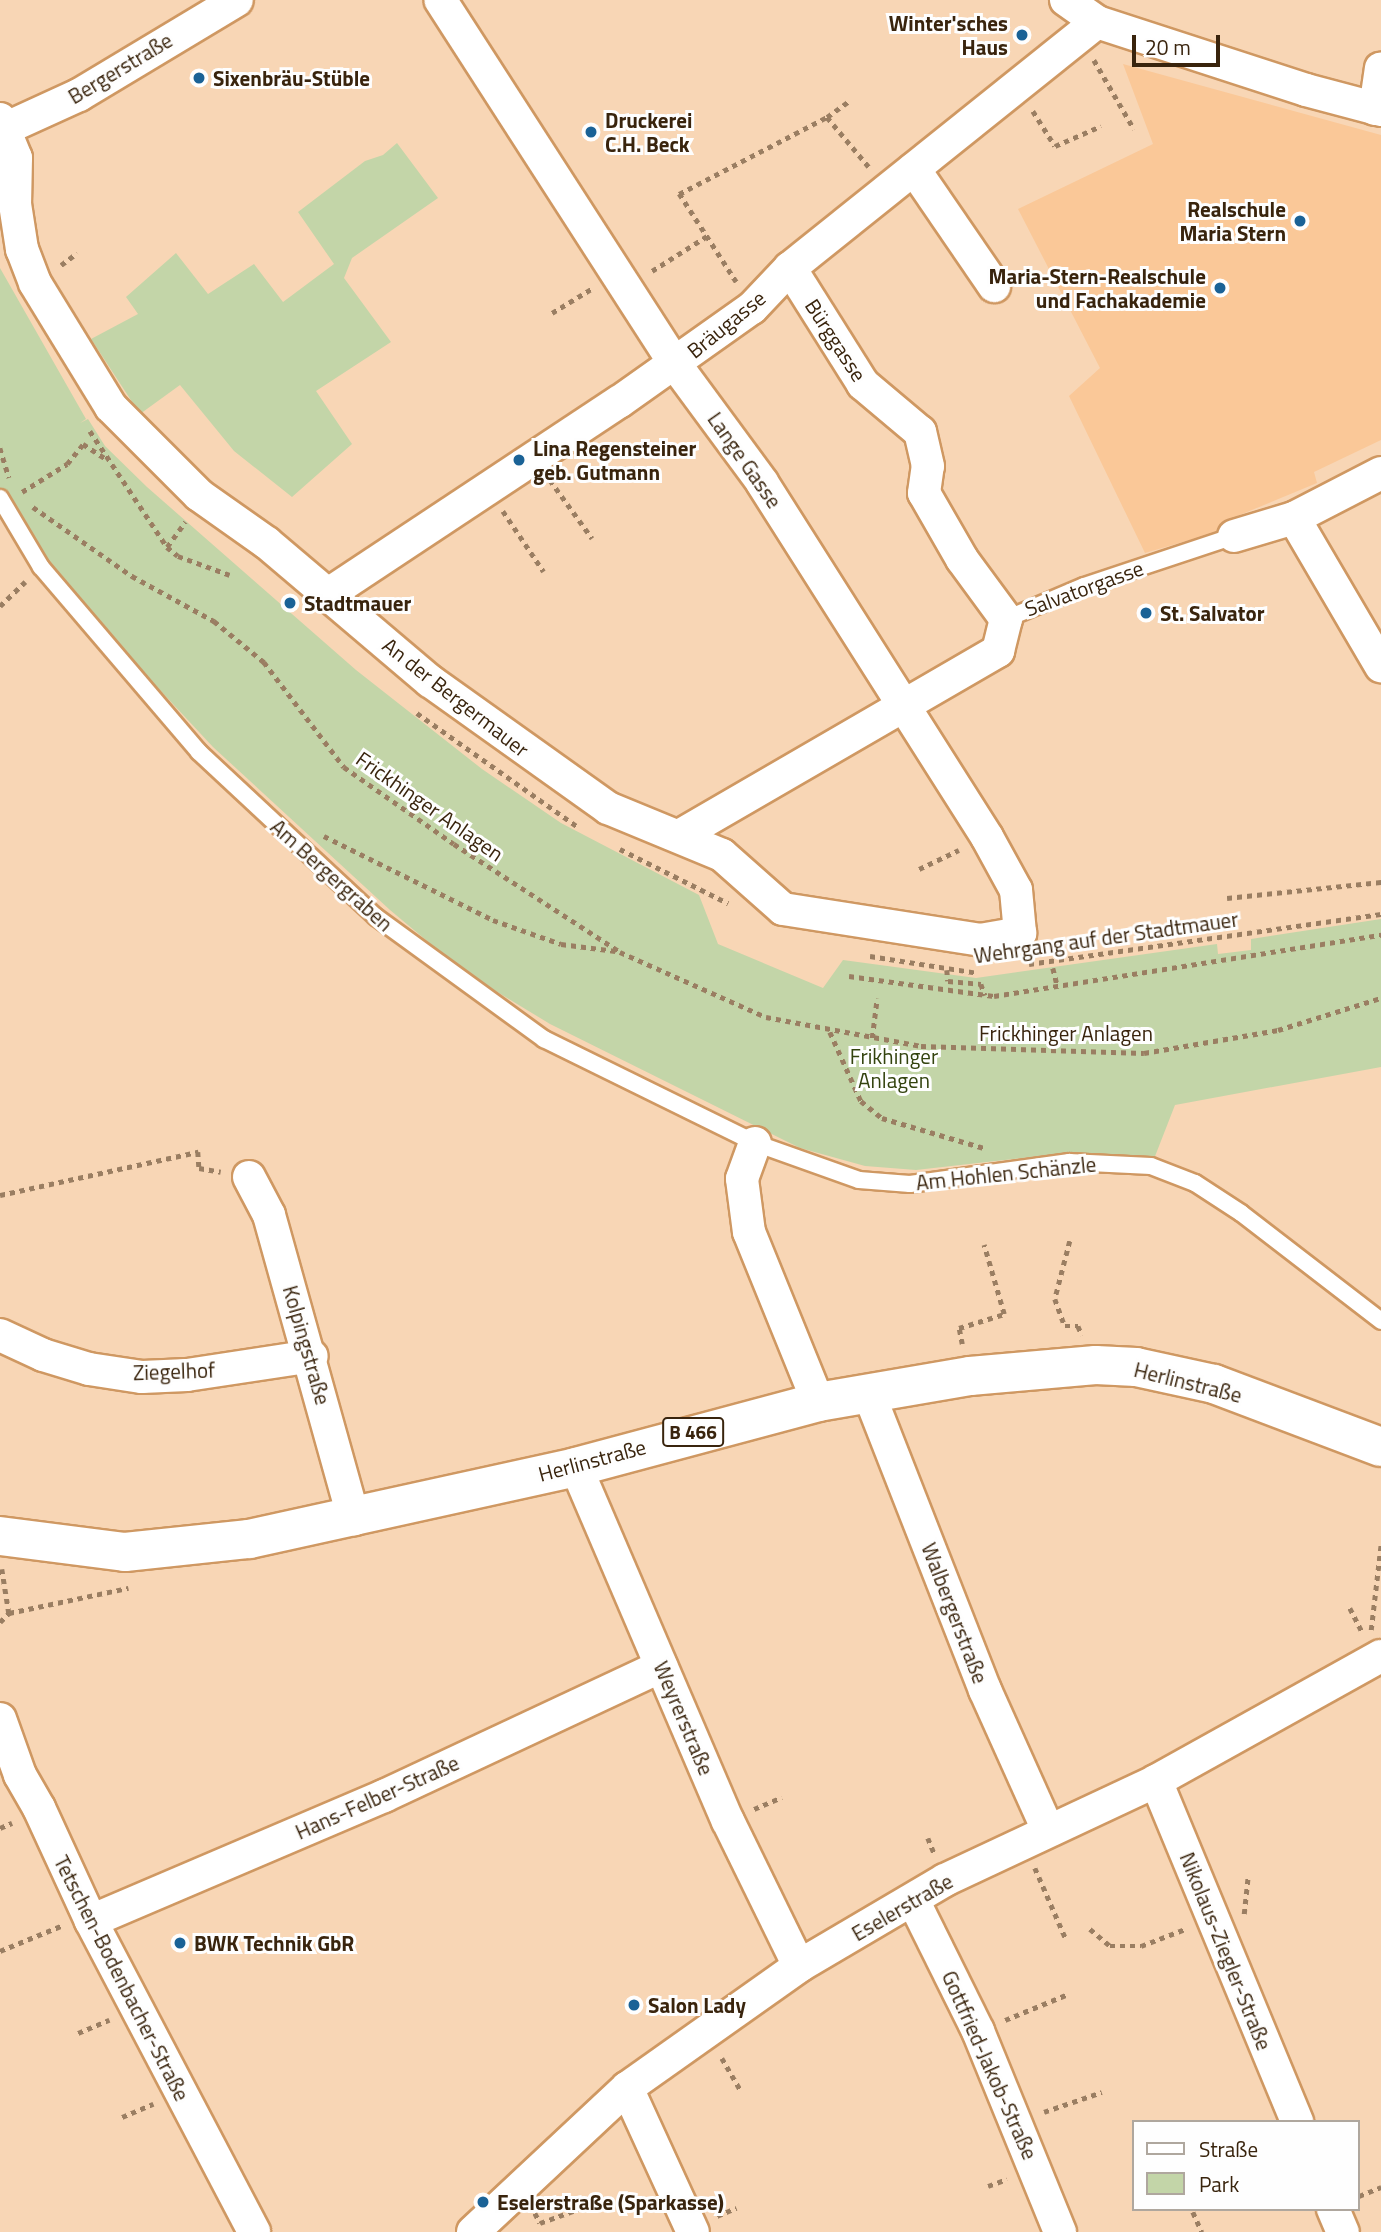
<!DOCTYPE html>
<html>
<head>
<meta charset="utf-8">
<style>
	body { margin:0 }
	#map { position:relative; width:1381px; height:2232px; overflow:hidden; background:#f8d6b5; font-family:"Titillium Web",sans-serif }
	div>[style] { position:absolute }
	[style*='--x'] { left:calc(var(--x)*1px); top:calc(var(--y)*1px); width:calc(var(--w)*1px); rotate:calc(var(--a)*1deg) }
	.built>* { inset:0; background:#fac898 }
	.green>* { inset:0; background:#c3d5a8 }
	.path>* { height:4.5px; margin-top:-2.25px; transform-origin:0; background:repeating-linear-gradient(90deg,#9a7e62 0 5px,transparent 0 10px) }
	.roads { filter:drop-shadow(2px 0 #cf9862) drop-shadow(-2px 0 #cf9862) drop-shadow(0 2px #cf9862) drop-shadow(0 -2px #cf9862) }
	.service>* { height:16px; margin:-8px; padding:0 8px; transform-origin:8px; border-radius:8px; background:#fff }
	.minor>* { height:32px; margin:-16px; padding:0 16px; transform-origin:16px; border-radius:16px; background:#fff }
	.primary>* { height:38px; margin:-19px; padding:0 19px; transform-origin:19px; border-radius:19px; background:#fff }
	.dots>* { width:19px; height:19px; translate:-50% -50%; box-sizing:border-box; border:4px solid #fefefe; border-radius:50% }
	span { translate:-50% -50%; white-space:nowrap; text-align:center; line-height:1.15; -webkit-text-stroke:6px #fefefe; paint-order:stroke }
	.shield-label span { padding:2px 5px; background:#fefefe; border:2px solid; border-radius:5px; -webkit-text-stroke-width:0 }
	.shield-label { font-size:19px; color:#39240d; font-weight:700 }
	.poi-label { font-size:21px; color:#39240d; font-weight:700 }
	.right { translate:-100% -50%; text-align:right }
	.left { translate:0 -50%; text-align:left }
	.street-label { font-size:21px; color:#39240d }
	.park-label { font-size:21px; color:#33430e }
	.legend { position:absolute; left:1132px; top:2120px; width:228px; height:91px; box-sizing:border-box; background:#fefefe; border:2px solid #afa79e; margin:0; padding:9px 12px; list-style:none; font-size:21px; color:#39240d }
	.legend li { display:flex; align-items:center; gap:14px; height:35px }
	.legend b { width:35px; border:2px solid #afa79e }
	.scale { position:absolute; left:1132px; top:35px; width:88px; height:32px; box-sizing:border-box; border:4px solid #39240d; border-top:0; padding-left:9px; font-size:21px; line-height:24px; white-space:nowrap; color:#39240d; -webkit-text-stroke:5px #fefefe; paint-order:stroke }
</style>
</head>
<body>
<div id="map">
	<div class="built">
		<i style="clip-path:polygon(1123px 64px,1381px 135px,1381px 440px,1314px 472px,1317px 483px,1223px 522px,1224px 530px,1145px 553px,1069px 396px,1100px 368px,1018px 209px,1153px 144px)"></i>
	</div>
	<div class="green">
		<i style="clip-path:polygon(397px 143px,438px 198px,352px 258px,344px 278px,391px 342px,316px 391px,352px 444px,292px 497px,234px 451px,180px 385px,140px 414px,91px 339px,138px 314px,126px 297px,176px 253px,208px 294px,254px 264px,283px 302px,334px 264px,298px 212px,365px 161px,383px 155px)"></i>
		<i style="clip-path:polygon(0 268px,86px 419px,80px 423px,88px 419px,105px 446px,147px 487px,356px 670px,482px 769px,561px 823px,699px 895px,718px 944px,823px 988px,843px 960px,976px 978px,1217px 944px,1218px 954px,1251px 950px,1251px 939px,1381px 919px,1381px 1067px,1175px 1105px,1152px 1164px,1066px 1153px,916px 1170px,865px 1166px,800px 1148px,550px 1024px,463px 971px,390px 910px,213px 747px,7px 526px,0 516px)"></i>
	</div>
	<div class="path">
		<i style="--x:1094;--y:60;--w:80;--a:59.9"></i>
		<i style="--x:1033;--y:111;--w:41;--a:57.8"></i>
		<i style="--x:1055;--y:146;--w:50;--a:-23.5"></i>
		<i style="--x:827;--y:117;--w:26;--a:-36"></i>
		<i style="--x:61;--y:265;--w:20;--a:-37"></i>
		<i style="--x:652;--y:271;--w:65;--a:-32.5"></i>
		<i style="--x:736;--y:282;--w:105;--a:-122.9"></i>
		<i style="--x:679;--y:194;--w:167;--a:-27.5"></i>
		<i style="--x:827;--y:117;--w:65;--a:50"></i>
		<i style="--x:552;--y:313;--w:48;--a:-31.4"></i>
		<i style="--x:90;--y:431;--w:139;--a:56.4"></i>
		<i style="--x:167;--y:547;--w:14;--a:39"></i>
		<i style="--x:178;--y:556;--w:55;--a:20.1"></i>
		<i style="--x:0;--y:448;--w:31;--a:73"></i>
		<i style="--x:550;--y:480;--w:72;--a:54.1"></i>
		<i style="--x:22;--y:492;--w:53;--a:-31.9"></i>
		<i style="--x:67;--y:464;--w:26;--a:-51"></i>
		<i style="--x:83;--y:444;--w:27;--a:33"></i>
		<i style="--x:33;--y:507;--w:121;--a:34.9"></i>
		<i style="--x:132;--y:576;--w:94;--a:28.8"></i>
		<i style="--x:214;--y:621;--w:65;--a:39.4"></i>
		<i style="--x:264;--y:662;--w:132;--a:52.7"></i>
		<i style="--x:344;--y:767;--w:134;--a:35"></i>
		<i style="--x:454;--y:844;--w:198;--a:33"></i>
		<i style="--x:620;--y:952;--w:160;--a:24"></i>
		<i style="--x:766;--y:1017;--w:158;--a:10.6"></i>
		<i style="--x:921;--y:1046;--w:223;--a:1.8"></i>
		<i style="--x:1144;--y:1053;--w:136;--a:-9.7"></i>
		<i style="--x:1278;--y:1030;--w:108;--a:-17.3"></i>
		<i style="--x:503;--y:511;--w:73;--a:56.1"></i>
		<i style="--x:167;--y:547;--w:31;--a:-54"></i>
		<i style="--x:0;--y:606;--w:35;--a:-44"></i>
		<i style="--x:417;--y:713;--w:197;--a:35.3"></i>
		<i style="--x:324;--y:836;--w:189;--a:26.4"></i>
		<i style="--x:493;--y:920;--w:72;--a:19.4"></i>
		<i style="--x:561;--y:944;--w:55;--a:7.3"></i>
		<i style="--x:620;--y:849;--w:121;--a:26.6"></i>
		<i style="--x:919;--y:869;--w:44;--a:-25.4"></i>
		<i style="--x:1227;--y:898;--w:155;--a:-5.9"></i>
		<i style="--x:870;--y:956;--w:109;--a:8.9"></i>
		<i style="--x:1029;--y:964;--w:356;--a:-8.1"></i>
		<i style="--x:1053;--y:968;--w:16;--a:76"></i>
		<i style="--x:947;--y:970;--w:11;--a:85"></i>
		<i style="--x:948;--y:981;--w:33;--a:5"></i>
		<i style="--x:981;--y:984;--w:12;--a:70"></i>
		<i style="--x:849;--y:976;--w:146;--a:7.9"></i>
		<i style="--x:994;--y:996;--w:392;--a:-9"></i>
		<i style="--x:830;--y:1032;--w:76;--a:65.8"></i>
		<i style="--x:861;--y:1101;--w:27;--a:39"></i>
		<i style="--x:882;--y:1118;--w:109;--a:16.4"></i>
		<i style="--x:872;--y:1038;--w:40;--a:-82.9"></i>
		<i style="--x:0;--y:1195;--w:203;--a:-12.3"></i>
		<i style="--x:198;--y:1152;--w:16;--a:86"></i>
		<i style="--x:199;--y:1168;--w:22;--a:10"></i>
		<i style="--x:1070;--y:1241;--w:60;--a:104.5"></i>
		<i style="--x:1055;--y:1299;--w:29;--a:70"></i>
		<i style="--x:1065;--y:1326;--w:13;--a:0"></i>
		<i style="--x:1078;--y:1326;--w:10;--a:66"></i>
		<i style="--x:962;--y:1344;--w:16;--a:-101"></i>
		<i style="--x:959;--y:1328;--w:47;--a:-17.3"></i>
		<i style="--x:1004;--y:1314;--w:72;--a:-106.2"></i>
		<i style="--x:2;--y:1569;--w:45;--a:81"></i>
		<i style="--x:1350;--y:1608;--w:27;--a:63"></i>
		<i style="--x:0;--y:1622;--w:13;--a:-45"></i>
		<i style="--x:9;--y:1613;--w:122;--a:-11.9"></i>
		<i style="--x:1371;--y:1630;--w:87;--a:-83.4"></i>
		<i style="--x:754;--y:1809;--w:30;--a:-23"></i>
		<i style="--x:0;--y:1828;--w:13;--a:-23"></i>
		<i style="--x:928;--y:1838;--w:16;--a:68"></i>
		<i style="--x:1035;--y:1868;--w:77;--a:66.4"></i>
		<i style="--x:1244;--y:1914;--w:39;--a:-84"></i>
		<i style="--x:1090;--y:1929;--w:26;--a:40"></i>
		<i style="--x:1110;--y:1946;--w:31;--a:0"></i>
		<i style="--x:1141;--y:1946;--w:47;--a:-21.1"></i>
		<i style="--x:0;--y:1951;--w:66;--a:-22.3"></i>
		<i style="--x:1005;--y:2020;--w:66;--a:-22.3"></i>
		<i style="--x:78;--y:2033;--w:34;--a:-23"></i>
		<i style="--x:722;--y:2058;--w:38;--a:60"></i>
		<i style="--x:1044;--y:2112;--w:61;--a:-19"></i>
		<i style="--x:122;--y:2117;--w:34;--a:-23"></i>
		<i style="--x:988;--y:2186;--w:20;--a:-20"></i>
		<i style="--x:1359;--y:2196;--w:24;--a:-22"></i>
		<i style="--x:1193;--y:2212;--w:22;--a:66"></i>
		<i style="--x:535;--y:2213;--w:11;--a:63"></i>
		<i style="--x:540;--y:2223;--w:62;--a:-19.9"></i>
		<i style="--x:598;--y:2202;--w:46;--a:-5"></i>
		<i style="--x:717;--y:2216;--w:21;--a:-23"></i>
	</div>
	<div class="roads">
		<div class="service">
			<i style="--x:0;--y:498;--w:80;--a:59.3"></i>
			<i style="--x:41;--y:567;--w:243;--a:49.5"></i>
			<i style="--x:199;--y:752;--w:242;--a:43"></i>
			<i style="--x:376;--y:917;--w:208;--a:36"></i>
			<i style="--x:544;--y:1039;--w:235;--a:26.2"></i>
			<i style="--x:755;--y:1143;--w:110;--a:19.6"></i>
			<i style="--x:859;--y:1180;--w:51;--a:4.5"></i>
			<i style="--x:910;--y:1184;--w:161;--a:-7.9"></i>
			<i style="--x:1069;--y:1162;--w:82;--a:2.8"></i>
			<i style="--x:1151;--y:1166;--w:47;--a:21.1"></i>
			<i style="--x:1195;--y:1183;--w:55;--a:33.1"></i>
			<i style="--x:1241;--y:1213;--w:177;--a:37.6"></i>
			<i style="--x:1006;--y:619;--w:85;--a:-22.9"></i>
			<i style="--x:1084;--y:586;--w:158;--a:-18.4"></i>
		</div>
		<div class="minor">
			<i style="--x:1066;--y:0;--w:38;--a:35"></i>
			<i style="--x:1097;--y:22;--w:220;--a:18"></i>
			<i style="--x:1306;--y:90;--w:78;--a:14.9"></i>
			<i style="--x:1375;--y:109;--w:41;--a:-81.7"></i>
			<i style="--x:0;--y:119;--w:42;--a:67.7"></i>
			<i style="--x:16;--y:158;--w:46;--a:91.2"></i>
			<i style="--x:15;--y:204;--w:46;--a:81.2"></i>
			<i style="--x:22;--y:249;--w:36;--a:69"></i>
			<i style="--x:35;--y:283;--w:145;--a:58.5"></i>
			<i style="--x:111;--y:407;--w:124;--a:45"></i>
			<i style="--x:199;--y:495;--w:83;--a:35.2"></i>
			<i style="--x:267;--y:543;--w:214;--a:40.3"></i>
			<i style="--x:430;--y:681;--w:219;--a:35.5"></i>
			<i style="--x:608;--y:808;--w:123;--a:22.4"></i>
			<i style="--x:722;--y:855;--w:81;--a:41.5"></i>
			<i style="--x:783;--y:909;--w:199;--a:8.9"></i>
			<i style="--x:980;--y:940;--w:41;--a:-9.9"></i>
			<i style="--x:1020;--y:933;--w:43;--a:-95.3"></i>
			<i style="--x:1016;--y:890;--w:60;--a:-118.7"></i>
			<i style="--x:987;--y:837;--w:420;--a:-122.4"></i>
			<i style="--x:762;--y:482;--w:147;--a:-126.4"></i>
			<i style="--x:675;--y:364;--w:433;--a:-122.8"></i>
			<i style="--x:0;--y:131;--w:87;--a:-24.5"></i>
			<i style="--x:79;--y:95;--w:184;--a:-31"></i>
			<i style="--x:914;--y:169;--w:142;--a:55.6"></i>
			<i style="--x:1294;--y:518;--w:172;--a:59.6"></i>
			<i style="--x:1234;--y:536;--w:63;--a:-16.7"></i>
			<i style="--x:1294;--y:518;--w:98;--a:-27.3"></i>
			<i style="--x:330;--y:593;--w:346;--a:-33.5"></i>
			<i style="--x:619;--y:402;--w:163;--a:-35.3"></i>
			<i style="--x:752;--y:308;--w:55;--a:-46.5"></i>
			<i style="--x:790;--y:268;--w:393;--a:-38.7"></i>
			<i style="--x:679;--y:836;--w:369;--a:-30.1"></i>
			<i style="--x:998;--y:651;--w:33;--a:-76"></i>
			<i style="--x:1006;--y:619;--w:74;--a:-126.3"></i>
			<i style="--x:962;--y:559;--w:76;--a:-119.9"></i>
			<i style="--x:924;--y:493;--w:27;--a:-82"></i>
			<i style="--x:928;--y:466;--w:35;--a:-103"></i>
			<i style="--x:920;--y:432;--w:75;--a:-139.9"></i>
			<i style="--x:863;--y:384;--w:137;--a:-122.2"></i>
			<i style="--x:755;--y:1143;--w:38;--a:110"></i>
			<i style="--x:742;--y:1179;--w:53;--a:82.5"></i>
			<i style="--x:749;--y:1232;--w:183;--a:67.9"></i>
			<i style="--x:249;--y:1177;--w:43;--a:62.2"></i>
			<i style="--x:269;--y:1215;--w:316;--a:74.4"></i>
			<i style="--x:0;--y:1335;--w:47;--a:24.9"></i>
			<i style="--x:43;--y:1355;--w:48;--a:16.9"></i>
			<i style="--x:89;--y:1369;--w:54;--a:8.6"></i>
			<i style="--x:142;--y:1377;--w:45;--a:-2.5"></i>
			<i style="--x:187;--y:1375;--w:126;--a:-8.6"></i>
			<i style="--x:869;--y:1394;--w:318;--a:68.6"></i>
			<i style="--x:985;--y:1690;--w:154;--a:65.8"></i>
			<i style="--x:576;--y:1467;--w:385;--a:66.8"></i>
			<i style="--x:728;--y:1821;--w:161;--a:63.9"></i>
			<i style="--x:0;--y:1719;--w:59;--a:70.3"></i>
			<i style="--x:20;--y:1775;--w:38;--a:60"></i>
			<i style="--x:39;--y:1808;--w:124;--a:65.3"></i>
			<i style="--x:91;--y:1921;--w:351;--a:62.3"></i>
			<i style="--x:1156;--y:1781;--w:369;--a:67.5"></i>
			<i style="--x:913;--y:1900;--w:146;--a:63.6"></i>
			<i style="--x:978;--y:2031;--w:217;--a:67.8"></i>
			<i style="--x:91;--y:1921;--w:319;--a:-23.1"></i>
			<i style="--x:384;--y:1796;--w:306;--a:-25.1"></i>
			<i style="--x:627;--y:2088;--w:158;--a:65.4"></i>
			<i style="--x:1333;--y:2209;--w:25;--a:67"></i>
			<i style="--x:473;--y:2232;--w:211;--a:-43.1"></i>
			<i style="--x:627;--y:2088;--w:211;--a:-35.3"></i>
			<i style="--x:799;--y:1966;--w:169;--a:-30.5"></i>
			<i style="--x:945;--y:1880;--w:233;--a:-25.1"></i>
			<i style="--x:1156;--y:1781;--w:257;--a:-29.1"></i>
		</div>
		<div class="primary">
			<i style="--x:0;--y:1536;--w:126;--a:7.3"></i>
			<i style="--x:125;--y:1552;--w:125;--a:-6"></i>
			<i style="--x:249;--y:1539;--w:335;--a:-12.4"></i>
			<i style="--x:576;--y:1467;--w:251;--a:-15"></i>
			<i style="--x:818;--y:1402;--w:154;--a:-9.7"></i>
			<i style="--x:970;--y:1376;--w:126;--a:-5"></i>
			<i style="--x:1096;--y:1365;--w:40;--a:2.9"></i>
			<i style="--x:1136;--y:1367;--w:80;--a:12.3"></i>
			<i style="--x:1214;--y:1384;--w:178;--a:20.7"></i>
		</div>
	</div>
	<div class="dots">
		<i style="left:1022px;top:35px;background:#1a6296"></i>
		<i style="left:199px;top:78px;background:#1a6296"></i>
		<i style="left:591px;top:132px;background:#1a6296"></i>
		<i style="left:1300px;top:221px;background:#1a6296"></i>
		<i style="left:1220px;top:288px;background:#1a6296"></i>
		<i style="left:519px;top:460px;background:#1a6296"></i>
		<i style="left:290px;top:603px;background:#1a6296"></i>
		<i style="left:1146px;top:613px;background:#1a6296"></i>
		<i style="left:180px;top:1943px;background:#1a6296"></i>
		<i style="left:634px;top:2005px;background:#1a6296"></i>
		<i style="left:483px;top:2202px;background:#1a6296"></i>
	</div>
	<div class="shield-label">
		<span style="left:693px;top:1432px">B 466</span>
	</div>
	<div class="poi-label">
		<span class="right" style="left:1008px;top:35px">Winter'sches<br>Haus</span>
		<span class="left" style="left:213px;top:78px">Sixenbräu-Stüble</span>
		<span class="left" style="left:605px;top:132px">Druckerei<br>C.H. Beck</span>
		<span class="right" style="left:1286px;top:221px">Realschule<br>Maria Stern</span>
		<span class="right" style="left:1206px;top:288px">Maria-Stern-Realschule<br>und Fachakademie</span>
		<span class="left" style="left:533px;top:460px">Lina Regensteiner<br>geb. Gutmann</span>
		<span class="left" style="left:304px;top:603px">Stadtmauer</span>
		<span class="left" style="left:1160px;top:613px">St. Salvator</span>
		<span class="left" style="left:194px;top:1943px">BWK Technik GbR</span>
		<span class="left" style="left:648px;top:2005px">Salon Lady</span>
		<span class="left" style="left:497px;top:2202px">Eselerstraße (Sparkasse)</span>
	</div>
	<div class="street-label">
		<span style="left:120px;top:68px;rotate:-31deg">Bergerstraße</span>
		<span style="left:726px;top:324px;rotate:-39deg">Bräugasse</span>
		<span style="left:836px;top:340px;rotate:57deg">Bürggasse</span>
		<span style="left:745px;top:460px;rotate:55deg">Lange Gasse</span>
		<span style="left:1084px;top:588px;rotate:-20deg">Salvatorgasse</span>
		<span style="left:456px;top:697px;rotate:38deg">An der Bergermauer</span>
		<span style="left:430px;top:806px;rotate:35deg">Frickhinger Anlagen</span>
		<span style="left:332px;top:875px;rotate:42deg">Am Bergergraben</span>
		<span style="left:1106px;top:937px;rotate:-8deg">Wehrgang auf der Stadtmauer</span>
		<span style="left:1066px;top:1033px">Frickhinger Anlagen</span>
		<span style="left:1006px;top:1173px;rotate:-6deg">Am Hohlen Schänzle</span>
		<span style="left:307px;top:1345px;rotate:74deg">Kolpingstraße</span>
		<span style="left:174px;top:1371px;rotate:-2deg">Ziegelhof</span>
		<span style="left:1188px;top:1382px;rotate:14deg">Herlinstraße</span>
		<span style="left:592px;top:1460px;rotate:-15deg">Herlinstraße</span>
		<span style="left:955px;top:1613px;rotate:69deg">Walbergerstraße</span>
		<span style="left:684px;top:1718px;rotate:67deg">Weyrerstraße</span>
		<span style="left:377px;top:1797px;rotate:-24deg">Hans-Felber-Straße</span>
		<span style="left:902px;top:1907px;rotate:-30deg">Eselerstraße</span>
		<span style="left:1226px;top:1951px;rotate:68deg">Nikolaus-Ziegler-Straße</span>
		<span style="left:122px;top:1978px;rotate:63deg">Tetschen-Bodenbacher-Straße</span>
		<span style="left:990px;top:2065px;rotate:66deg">Gottfried-Jakob-Straße</span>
	</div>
	<div class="park-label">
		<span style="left:894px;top:1068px">Frikhinger<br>Anlagen</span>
	</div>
	<ul class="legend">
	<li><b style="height:9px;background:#fff"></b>Straße</li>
	<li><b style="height:19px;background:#c3d5a8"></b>Park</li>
	</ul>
	<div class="scale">20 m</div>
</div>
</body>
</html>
